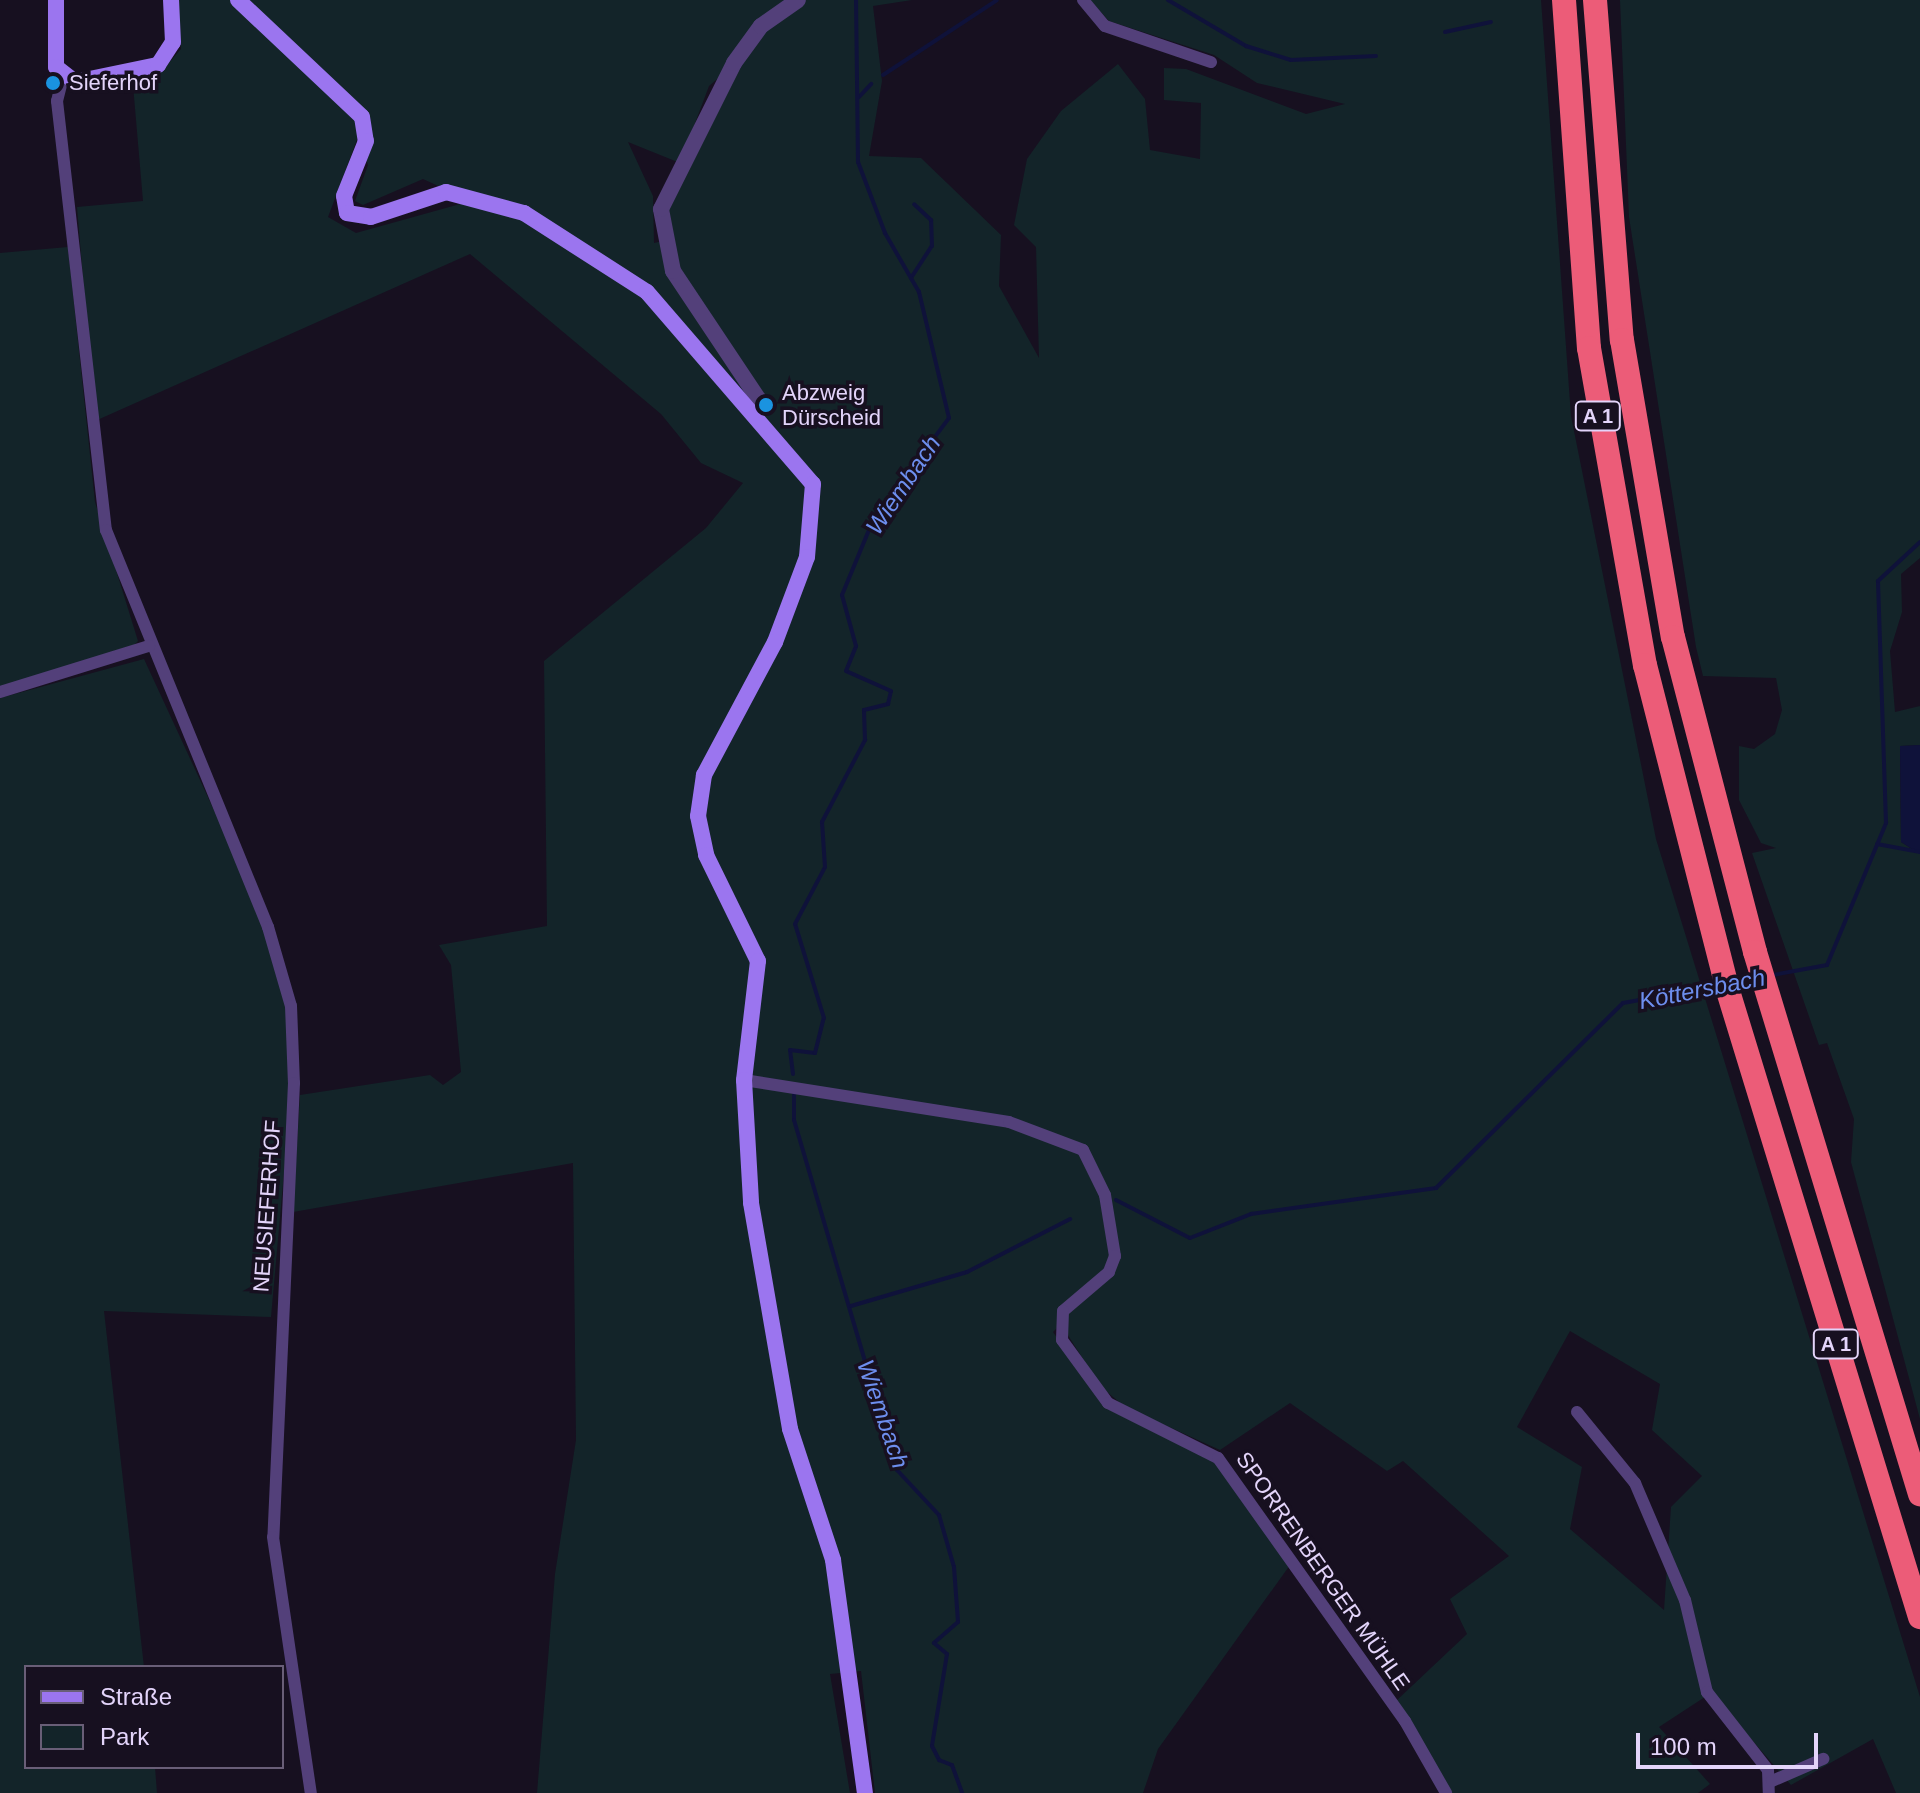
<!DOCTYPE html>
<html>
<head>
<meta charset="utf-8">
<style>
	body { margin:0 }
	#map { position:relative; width:1920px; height:1793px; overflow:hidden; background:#171020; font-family:Arial,sans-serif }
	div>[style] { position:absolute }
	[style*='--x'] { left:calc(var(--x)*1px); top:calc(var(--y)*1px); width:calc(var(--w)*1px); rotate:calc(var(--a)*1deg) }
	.green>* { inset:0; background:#132429 }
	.water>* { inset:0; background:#0f123a }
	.stream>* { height:4px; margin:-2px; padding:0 2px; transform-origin:2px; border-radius:2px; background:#0f123a }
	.minor>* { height:12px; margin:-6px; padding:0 6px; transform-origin:6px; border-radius:6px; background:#53407a }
	.tertiary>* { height:16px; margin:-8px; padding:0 8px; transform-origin:8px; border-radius:8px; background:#53407a }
	.secondary>* { height:16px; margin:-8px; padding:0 8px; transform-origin:8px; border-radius:8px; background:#9b75ef }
	.motorway>* { height:24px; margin:-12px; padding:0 12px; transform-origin:12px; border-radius:12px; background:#ec5c78 }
	.dots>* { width:22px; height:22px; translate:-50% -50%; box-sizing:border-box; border:4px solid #171020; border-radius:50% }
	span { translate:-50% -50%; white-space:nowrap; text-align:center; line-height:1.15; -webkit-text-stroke:7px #171020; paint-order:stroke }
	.shield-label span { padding:2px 6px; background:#171020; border:2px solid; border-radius:6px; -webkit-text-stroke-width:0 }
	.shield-label { font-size:20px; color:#e3d4fa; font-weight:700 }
	.poi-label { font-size:22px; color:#e3d4fa }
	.left { translate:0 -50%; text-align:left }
	.street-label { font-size:22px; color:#e3d4fa }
	.water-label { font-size:24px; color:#6d8eee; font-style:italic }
	.legend { position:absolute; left:24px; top:1665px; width:260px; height:104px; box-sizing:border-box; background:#171020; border:2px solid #695e77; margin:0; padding:10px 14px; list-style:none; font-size:24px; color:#e3d4fa }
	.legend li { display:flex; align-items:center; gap:16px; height:40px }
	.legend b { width:40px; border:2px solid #695e77 }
	.scale { position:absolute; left:1636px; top:1733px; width:182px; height:36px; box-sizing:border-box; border:4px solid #e3d4fa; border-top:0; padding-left:10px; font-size:24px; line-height:28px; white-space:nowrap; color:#e3d4fa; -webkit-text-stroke:6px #171020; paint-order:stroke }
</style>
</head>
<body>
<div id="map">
	<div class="green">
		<i style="clip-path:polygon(evenodd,177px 0,912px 0,873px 6px,882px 81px,869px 156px,921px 158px,1001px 235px,999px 286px,1039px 358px,1036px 247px,1014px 225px,1027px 159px,1061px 111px,1118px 64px,1145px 99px,1150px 150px,1200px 159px,1201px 103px,1164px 100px,1164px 68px,1186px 69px,1306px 114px,1345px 104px,1257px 83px,1214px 55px,1109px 21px,1090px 0,1541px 0,1571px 416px,1656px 839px,1920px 1697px,1920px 1793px,1896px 1793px,1873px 1739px,1791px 1785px,1711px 1693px,1659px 1727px,1710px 1784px,1698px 1793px,1450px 1793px,1396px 1701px,1467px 1634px,1450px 1599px,1509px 1556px,1403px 1461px,1387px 1471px,1290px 1403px,1220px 1450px,1125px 1407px,1100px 1386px,1061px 1324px,1053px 1332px,1106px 1408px,1212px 1458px,1290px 1565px,1158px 1749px,1143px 1793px,875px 1793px,861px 1671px,830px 1674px,850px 1793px,537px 1793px,555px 1574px,576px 1440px,573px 1163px,293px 1212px,300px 1095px,430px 1075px,443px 1085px,461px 1072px,451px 965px,439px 945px,547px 926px,544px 661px,706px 528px,743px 483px,701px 463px,661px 414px,470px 254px,95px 421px,77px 207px,143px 201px,133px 85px,158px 75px,181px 49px,177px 0,736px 63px,665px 217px,667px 240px,654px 243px,653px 196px,628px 142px,680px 163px,709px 86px,736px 63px,177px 0,358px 137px,368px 165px,355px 201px,363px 205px,423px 179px,471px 201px,356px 233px,328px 217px,358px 137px,177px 0,1570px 1331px,1660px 1384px,1652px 1430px,1702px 1476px,1671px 1507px,1664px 1610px,1570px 1529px,1582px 1467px,1517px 1427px,1570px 1331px)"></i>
		<i style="clip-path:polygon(1620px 0,1920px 0,1920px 558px,1901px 574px,1902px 612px,1890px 651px,1895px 712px,1920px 706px,1920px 745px,1900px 746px,1901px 842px,1920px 854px,1920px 1419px,1851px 1162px,1854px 1119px,1827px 1043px,1819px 1045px,1752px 853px,1776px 848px,1761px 843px,1739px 800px,1739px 746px,1754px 749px,1775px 734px,1782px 710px,1776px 678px,1703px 676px,1696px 647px,1629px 217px)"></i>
		<i style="clip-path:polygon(68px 247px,95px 502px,138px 641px,125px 654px,0 689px,0 253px)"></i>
		<i style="clip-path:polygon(144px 659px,268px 927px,288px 1007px,292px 1084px,271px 1317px,104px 1311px,144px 1667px,26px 1667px,26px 1767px,155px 1767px,157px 1793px,0 1793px,0 698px)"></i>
	</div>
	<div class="water">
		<i style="clip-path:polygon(1920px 745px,1920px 854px,1901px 842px,1900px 746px)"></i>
	</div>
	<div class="stream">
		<i style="--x:1168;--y:0;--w:91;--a:30.5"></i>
		<i style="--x:1246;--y:46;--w:47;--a:17.3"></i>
		<i style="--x:1291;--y:60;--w:85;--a:-2.7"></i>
		<i style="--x:1445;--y:32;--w:47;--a:-12.3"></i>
		<i style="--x:883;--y:75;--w:136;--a:-33.3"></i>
		<i style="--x:859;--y:97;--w:18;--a:-47"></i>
		<i style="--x:911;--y:278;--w:38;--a:-57"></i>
		<i style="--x:932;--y:246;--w:26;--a:-92"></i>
		<i style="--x:931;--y:220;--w:23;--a:-137"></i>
		<i style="--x:1877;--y:844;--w:44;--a:10.5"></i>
		<i style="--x:1773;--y:975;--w:55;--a:-10.5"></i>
		<i style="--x:1827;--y:965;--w:154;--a:-67.4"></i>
		<i style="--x:1886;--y:823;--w:242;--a:-91.9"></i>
		<i style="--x:1878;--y:581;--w:57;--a:-42.9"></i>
		<i style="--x:1733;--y:983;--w:23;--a:-10"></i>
		<i style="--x:793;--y:1074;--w:24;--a:-97"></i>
		<i style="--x:790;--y:1050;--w:25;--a:7"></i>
		<i style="--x:815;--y:1053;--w:36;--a:-76"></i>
		<i style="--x:824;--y:1018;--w:98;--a:-107.1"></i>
		<i style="--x:795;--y:924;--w:64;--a:-62.2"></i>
		<i style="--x:825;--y:867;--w:45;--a:-93.8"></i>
		<i style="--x:822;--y:822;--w:93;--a:-62.3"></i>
		<i style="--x:865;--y:740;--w:30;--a:-92"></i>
		<i style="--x:864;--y:710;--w:25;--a:-14"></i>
		<i style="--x:888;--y:704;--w:13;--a:-77"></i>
		<i style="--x:891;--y:691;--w:49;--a:-156"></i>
		<i style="--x:846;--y:671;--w:27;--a:-68"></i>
		<i style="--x:856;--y:646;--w:53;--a:-105.4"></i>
		<i style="--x:842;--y:595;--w:81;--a:-67.5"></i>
		<i style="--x:873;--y:520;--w:127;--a:-53.3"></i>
		<i style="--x:949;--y:418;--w:130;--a:-103.4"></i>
		<i style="--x:919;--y:292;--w:68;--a:-120"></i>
		<i style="--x:885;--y:233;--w:76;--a:-110.8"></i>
		<i style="--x:858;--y:162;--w:162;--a:-90.7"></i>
		<i style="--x:794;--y:1094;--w:26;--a:90"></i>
		<i style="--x:794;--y:1120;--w:365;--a:73.6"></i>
		<i style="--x:897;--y:1470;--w:62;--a:47"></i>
		<i style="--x:939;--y:1515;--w:54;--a:73.9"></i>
		<i style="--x:954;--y:1567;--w:55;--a:85.8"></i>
		<i style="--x:958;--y:1622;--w:32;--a:139"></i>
		<i style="--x:934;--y:1643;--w:17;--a:40"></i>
		<i style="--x:947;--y:1654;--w:93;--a:99.3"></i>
		<i style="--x:932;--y:1746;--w:16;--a:63"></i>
		<i style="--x:939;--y:1760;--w:14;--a:21"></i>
		<i style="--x:952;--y:1765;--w:30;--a:70"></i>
		<i style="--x:1116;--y:1200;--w:83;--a:27.2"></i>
		<i style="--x:1190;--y:1238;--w:66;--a:-21.5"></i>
		<i style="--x:1251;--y:1214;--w:187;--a:-8"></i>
		<i style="--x:1436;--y:1188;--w:263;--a:-44.7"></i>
		<i style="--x:1623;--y:1003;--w:96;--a:-10.3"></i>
		<i style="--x:851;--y:1306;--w:121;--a:-16.3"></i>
		<i style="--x:967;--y:1272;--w:116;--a:-27.2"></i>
	</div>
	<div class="minor">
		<i style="--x:1083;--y:0;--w:34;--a:50"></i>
		<i style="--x:1105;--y:26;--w:112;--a:18.8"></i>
		<i style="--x:63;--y:77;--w:25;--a:104"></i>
		<i style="--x:57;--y:101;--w:432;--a:83.5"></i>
		<i style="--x:106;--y:530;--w:429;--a:67.8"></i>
		<i style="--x:268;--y:927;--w:82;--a:73.8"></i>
		<i style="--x:291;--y:1006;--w:77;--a:87.8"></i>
		<i style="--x:294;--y:1083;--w:454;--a:92.6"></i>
		<i style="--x:273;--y:1537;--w:259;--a:81.6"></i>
		<i style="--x:0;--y:692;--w:156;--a:-17.2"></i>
		<i style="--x:744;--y:1080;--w:268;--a:9"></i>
		<i style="--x:1009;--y:1122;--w:79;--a:20.7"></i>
		<i style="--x:1083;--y:1150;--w:50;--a:63.9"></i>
		<i style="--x:1105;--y:1195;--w:62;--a:80.7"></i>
		<i style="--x:1115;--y:1256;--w:17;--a:111"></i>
		<i style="--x:1109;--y:1272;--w:60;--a:139.7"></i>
		<i style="--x:1063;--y:1311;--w:29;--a:92"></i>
		<i style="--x:1062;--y:1340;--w:78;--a:53.9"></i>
		<i style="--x:1108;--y:1403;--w:123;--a:26.6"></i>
		<i style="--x:1218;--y:1458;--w:323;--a:54.6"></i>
		<i style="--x:1405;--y:1721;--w:83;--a:60.3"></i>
		<i style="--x:1577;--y:1412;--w:92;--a:50.8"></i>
		<i style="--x:1635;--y:1483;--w:127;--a:66.9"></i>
		<i style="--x:1685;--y:1600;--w:95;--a:76.6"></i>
		<i style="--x:1707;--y:1692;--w:99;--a:52"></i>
		<i style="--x:1768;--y:1770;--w:23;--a:88"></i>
		<i style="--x:1772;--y:1781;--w:56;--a:-23.3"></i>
	</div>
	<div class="tertiary">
		<i style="--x:755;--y:414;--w:15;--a:-74"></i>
		<i style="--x:759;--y:400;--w:155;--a:-123.7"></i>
		<i style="--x:673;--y:271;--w:63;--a:-101"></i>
		<i style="--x:661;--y:209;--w:163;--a:-63.4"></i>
		<i style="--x:734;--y:63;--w:46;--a:-53.9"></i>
		<i style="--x:761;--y:26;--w:45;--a:-35.1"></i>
	</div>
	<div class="secondary">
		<i style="--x:56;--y:0;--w:67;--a:90"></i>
		<i style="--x:56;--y:67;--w:24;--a:38"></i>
		<i style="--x:75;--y:82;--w:85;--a:-11.6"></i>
		<i style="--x:158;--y:65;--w:27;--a:-57"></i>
		<i style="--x:173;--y:42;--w:42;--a:-92.7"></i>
		<i style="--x:238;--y:0;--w:170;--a:43.3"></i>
		<i style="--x:362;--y:117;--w:24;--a:81"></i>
		<i style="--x:366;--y:141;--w:59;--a:111.8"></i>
		<i style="--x:344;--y:196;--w:17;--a:80"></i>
		<i style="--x:347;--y:213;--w:24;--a:9"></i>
		<i style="--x:371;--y:217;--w:79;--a:-18.4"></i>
		<i style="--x:446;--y:192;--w:81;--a:15.1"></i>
		<i style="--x:524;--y:213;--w:146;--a:32.7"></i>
		<i style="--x:647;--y:292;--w:254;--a:49.2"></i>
		<i style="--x:813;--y:484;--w:73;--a:94.7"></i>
		<i style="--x:807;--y:557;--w:91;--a:110.6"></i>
		<i style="--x:775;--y:642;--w:151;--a:118.1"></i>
		<i style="--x:704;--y:775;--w:41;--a:98.3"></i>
		<i style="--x:698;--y:816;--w:40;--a:78"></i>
		<i style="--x:706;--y:855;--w:118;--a:63.9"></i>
		<i style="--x:758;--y:961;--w:120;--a:96.7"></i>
		<i style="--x:744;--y:1080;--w:123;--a:86.7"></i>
		<i style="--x:751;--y:1203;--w:229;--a:80.2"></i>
		<i style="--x:790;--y:1429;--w:138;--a:71.8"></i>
		<i style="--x:833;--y:1560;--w:235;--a:82.2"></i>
	</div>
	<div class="motorway">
		<i style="--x:1564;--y:0;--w:349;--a:85.9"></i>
		<i style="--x:1589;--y:348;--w:322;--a:80"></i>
		<i style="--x:1645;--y:665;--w:336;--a:75.7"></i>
		<i style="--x:1728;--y:991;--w:655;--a:72.95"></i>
		<i style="--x:1595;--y:0;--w:341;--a:85.5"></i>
		<i style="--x:1622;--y:340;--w:301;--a:80.3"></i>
		<i style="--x:1673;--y:637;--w:325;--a:75.4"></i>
		<i style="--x:1755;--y:952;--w:567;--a:73.07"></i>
	</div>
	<div class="dots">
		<i style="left:53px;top:83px;background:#1a93e0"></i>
		<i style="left:766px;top:405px;background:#1a93e0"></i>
	</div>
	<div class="shield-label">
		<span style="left:1598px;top:416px">A 1</span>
		<span style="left:1836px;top:1344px">A 1</span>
	</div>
	<div class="poi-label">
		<span class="left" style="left:69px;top:83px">Sieferhof</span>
		<span class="left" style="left:782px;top:405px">Abzweig<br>Dürscheid</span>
	</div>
	<div class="street-label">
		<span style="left:267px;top:1206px;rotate:-86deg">NEUSIEFERHOF</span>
		<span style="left:1323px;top:1571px;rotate:55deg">SPORRENBERGER MÜHLE</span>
	</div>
	<div class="water-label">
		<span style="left:903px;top:485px;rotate:-56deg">Wiembach</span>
		<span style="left:1702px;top:989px;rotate:-11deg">Köttersbach</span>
		<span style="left:883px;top:1414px;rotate:71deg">Wiembach</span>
	</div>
	<ul class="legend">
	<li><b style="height:10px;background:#9b75ef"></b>Straße</li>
	<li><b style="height:22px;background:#132429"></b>Park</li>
	</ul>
	<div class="scale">100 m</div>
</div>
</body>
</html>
